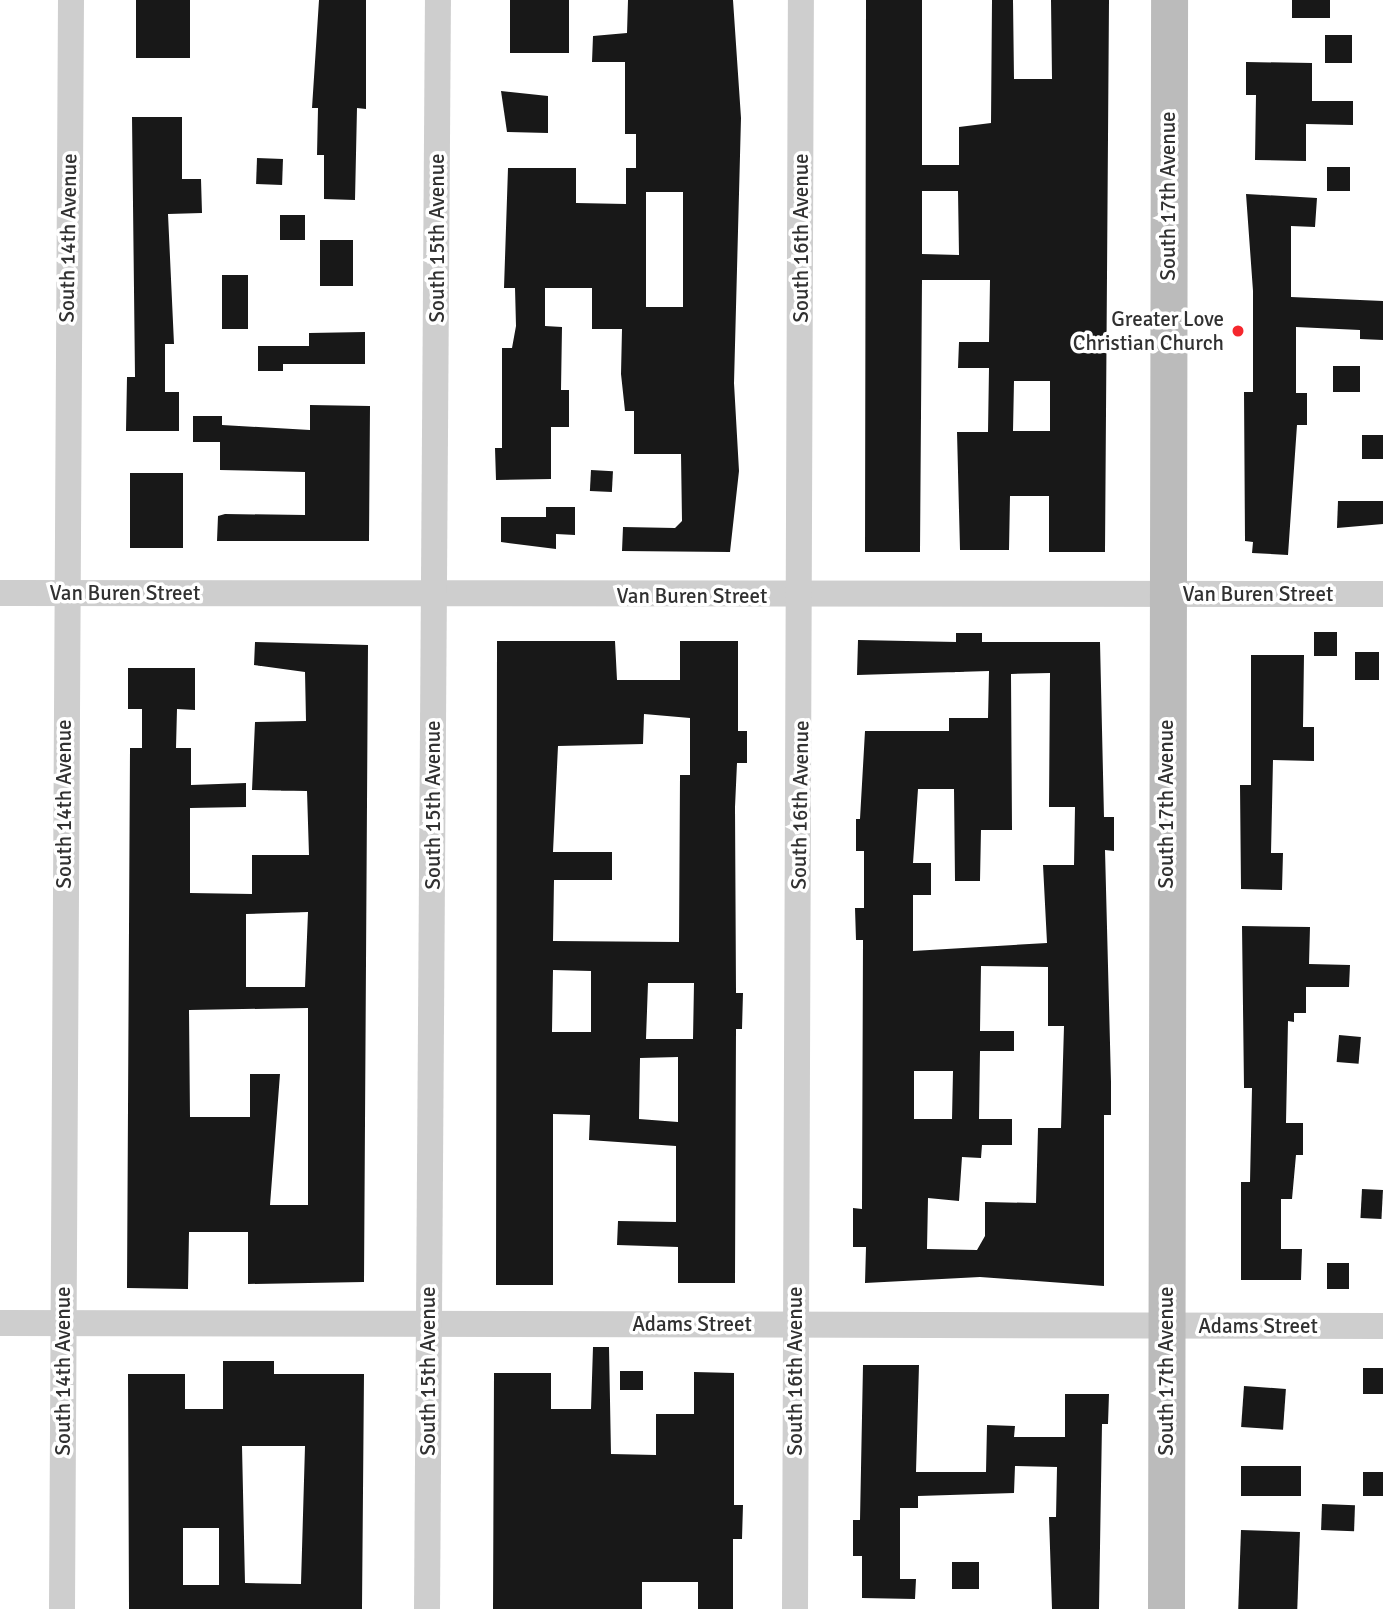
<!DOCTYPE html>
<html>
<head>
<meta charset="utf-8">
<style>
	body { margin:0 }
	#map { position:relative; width:1383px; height:1609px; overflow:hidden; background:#fff; font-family:Signika,sans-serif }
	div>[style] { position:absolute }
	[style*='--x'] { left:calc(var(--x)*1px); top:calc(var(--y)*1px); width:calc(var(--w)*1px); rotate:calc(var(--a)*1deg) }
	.building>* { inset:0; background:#181818; transform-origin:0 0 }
	.street>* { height:26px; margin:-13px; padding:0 13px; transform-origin:13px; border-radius:13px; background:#cecece }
	.secondary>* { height:37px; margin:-18.5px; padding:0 18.5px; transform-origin:18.5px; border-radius:18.5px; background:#bbb }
	.dots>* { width:19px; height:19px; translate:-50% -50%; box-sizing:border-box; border:4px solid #fff; border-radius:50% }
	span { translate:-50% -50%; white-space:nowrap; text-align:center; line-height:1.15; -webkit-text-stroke:7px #fff; paint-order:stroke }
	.street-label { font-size:21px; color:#313131 }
	.poi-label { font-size:21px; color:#313131 }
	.right { translate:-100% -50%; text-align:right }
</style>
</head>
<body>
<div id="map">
	<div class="building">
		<i style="left:136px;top:0;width:54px;height:58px"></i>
		<i style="clip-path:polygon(319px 0,366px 0,366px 109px,357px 108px,355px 200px,324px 199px,324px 155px,317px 155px,318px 108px,312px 108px)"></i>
		<i style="left:510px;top:0;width:59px;height:53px"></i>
		<i style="clip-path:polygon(evenodd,628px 0,733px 0,741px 118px,734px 383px,739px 471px,730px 552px,622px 551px,623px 527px,675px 528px,682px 521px,681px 454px,634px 454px,634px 411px,625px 411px,621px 374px,622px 329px,592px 329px,592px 288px,545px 288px,545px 326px,562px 327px,561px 390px,569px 390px,569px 427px,551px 427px,551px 479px,496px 480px,495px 448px,502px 448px,502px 348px,512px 348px,516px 326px,515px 288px,504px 288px,508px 168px,576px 168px,576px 203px,626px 204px,626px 168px,636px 168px,636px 134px,625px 134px,625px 62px,592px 62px,593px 36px,627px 33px,628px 0,646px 192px,683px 192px,683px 307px,646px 307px,646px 192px)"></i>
		<i style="clip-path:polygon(evenodd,866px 0,922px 0,922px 165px,959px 165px,959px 127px,991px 123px,992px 0,1013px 0,1014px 79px,1052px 79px,1051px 0,1109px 0,1105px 552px,1049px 552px,1049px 496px,1010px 496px,1009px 550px,960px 550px,957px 432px,988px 432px,989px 368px,958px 368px,959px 342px,989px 342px,990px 280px,922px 280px,920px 552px,865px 552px,866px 0,922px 191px,958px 191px,959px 255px,922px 254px,922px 191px,866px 0,1014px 381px,1050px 381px,1050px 431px,1013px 431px,1014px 381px)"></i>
		<i style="left:1292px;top:0;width:38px;height:18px"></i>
		<i style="left:1325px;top:35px;width:27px;height:28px"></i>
		<i style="clip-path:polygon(1246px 62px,1312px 63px,1312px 101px,1353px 101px,1353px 125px,1306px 124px,1306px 161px,1255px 160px,1256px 95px,1246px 95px)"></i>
		<i style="clip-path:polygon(501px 91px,548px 96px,548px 133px,507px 132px)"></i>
		<i style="clip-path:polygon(132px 117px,182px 117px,182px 179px,201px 179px,202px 213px,168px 214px,174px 344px,165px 344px,165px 392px,179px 392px,179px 431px,126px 431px,127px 377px,135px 377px)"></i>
		<i style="left:257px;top:158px;width:26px;height:26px;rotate:2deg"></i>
		<i style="left:1327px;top:167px;width:23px;height:24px"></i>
		<i style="clip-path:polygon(1246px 194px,1317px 198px,1315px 227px,1291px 226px,1291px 297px,1383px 301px,1383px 340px,1360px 339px,1360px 330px,1296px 327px,1296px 393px,1307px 393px,1307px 425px,1297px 425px,1288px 555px,1252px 553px,1253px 542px,1245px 541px,1244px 392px,1253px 392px,1253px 291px)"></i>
		<i style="left:280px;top:215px;width:25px;height:25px"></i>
		<i style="left:320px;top:240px;width:33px;height:46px"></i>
		<i style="left:222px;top:275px;width:26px;height:54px"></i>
		<i style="clip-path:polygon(365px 332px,365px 364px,283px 364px,283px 371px,258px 371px,258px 346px,309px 346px,309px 333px)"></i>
		<i style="left:1333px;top:366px;width:27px;height:26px"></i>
		<i style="clip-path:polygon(310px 405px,370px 406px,369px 541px,217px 541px,218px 516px,225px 514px,305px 515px,305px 472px,220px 470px,220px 442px,193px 442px,193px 416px,222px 416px,222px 425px,310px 430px)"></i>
		<i style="left:1362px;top:435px;width:21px;height:24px"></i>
		<i style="left:591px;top:470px;width:22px;height:21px;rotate:3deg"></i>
		<i style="left:130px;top:473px;width:53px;height:75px"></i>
		<i style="clip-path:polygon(1338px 501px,1383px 501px,1383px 524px,1337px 528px)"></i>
		<i style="clip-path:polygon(546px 507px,575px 507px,575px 535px,556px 534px,556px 549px,501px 542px,501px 517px,546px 517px)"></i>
		<i style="left:1314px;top:632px;width:23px;height:24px"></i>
		<i style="clip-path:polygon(evenodd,956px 633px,982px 633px,982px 642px,1100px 642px,1104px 817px,1114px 817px,1114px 851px,1105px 850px,1111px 1082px,1111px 1115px,1104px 1115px,1104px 1286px,980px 1277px,865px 1283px,866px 1247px,853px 1247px,853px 1208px,862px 1209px,863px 940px,856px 940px,855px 908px,864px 908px,864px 851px,856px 851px,856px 819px,860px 819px,865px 731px,949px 731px,949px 718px,988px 718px,989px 671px,857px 675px,858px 640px,956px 642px,956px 633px,1050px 673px,1049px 807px,1075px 807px,1074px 865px,1043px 865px,1047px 943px,913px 951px,913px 895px,931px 895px,931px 863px,913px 863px,918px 789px,954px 789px,955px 881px,980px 881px,981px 830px,1012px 830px,1011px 674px,1050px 673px,956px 633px,981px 966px,1048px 967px,1048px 1026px,1064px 1026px,1061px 1128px,1038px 1128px,1036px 1203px,985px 1202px,985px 1236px,977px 1250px,927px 1249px,928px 1198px,959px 1201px,962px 1157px,981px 1158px,982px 1145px,1012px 1145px,1012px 1119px,979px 1119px,980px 1051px,1014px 1051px,1014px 1031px,980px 1031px,981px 966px,956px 633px,914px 1071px,953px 1071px,952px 1119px,914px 1119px,914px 1071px)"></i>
		<i style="clip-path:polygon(evenodd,497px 641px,615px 641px,617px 680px,680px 680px,680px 641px,738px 641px,738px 731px,747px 731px,747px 763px,737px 763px,735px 807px,736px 993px,743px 993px,742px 1029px,736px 1029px,735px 1283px,678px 1283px,678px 1247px,617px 1245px,618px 1221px,676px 1222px,676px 1146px,589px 1140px,590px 1115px,553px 1114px,553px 1285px,496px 1285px,497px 641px,644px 714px,690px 718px,690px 775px,680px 775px,679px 942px,553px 941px,554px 880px,612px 880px,612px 852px,553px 852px,558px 746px,643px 744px,644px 714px,497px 641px,553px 970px,591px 971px,591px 1032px,552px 1032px,553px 970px,497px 641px,648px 983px,694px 983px,693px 1039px,646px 1039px,648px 983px,497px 641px,678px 1057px,678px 1122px,639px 1119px,640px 1058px,678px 1057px)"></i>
		<i style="clip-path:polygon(evenodd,255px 642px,368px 645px,364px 1282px,248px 1284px,248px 1232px,189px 1232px,188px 1289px,127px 1288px,130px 748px,142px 748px,142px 709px,128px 709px,128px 668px,195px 668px,195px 710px,177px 709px,176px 748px,191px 748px,191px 785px,246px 783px,246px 807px,190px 808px,190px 893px,252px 894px,252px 855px,309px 855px,307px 791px,252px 790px,255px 722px,306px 721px,305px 672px,254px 665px,255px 642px,308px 912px,305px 987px,246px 987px,246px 914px,308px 912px,255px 642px,308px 1008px,308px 1205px,270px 1205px,280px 1074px,250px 1074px,250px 1117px,190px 1117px,189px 1010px,308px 1008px)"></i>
		<i style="left:1355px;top:652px;width:24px;height:28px"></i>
		<i style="clip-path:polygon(1251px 655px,1304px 655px,1303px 727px,1314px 727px,1314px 761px,1273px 760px,1271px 853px,1283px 853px,1282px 890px,1241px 889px,1240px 785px,1251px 785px)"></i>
		<i style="clip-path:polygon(1242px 926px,1310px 927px,1309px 964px,1350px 965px,1349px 987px,1306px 987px,1306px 1013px,1294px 1013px,1294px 1022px,1288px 1021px,1286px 1123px,1303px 1123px,1303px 1155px,1296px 1155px,1292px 1199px,1281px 1199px,1281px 1249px,1302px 1249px,1301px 1280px,1241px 1280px,1241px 1182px,1250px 1182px,1252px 1088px,1244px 1088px)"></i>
		<i style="left:1339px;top:1035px;width:22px;height:27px;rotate:5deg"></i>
		<i style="left:1362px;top:1189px;width:21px;height:29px;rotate:3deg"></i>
		<i style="left:1327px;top:1263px;width:22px;height:26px"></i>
		<i style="clip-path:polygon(593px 1347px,609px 1347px,611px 1454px,656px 1455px,656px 1414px,694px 1414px,694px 1372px,734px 1373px,734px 1505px,743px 1505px,742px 1539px,733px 1539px,733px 1609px,698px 1609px,698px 1582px,642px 1582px,642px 1609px,493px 1609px,494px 1373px,551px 1373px,551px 1409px,591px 1409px)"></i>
		<i style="clip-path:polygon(evenodd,223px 1361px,274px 1361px,274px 1374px,364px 1374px,362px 1609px,129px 1609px,128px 1374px,185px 1374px,185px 1409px,223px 1409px,223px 1361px,242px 1446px,305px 1446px,301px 1584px,245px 1583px,242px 1446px,223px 1361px,183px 1528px,219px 1528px,219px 1585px,183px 1585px,183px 1528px)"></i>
		<i style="clip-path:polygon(863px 1365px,919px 1365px,916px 1472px,986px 1472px,987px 1425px,1015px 1426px,1014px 1437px,1065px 1437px,1065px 1394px,1109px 1394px,1108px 1424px,1102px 1424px,1099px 1609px,1052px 1609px,1049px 1517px,1056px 1517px,1057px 1467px,1015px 1466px,1014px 1493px,918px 1496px,918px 1508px,900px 1508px,900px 1579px,916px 1579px,915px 1599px,862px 1598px,862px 1556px,853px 1556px,853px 1520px,860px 1520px)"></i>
		<i style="left:1363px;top:1368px;width:20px;height:26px"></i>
		<i style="left:620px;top:1371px;width:23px;height:19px"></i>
		<i style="left:1244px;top:1386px;width:42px;height:41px;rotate:4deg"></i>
		<i style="left:1241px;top:1466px;width:60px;height:30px"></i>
		<i style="left:1363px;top:1472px;width:20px;height:24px"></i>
		<i style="left:1322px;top:1504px;width:33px;height:26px;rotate:2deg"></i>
		<i style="left:1241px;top:1530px;width:59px;height:79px;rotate:2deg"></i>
		<i style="left:952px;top:1562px;width:27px;height:27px"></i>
	</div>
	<div class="street">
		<i style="--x:0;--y:593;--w:1383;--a:0.04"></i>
		<i style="--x:0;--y:1323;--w:1383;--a:0.12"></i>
		<i style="--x:62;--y:1609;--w:1609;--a:-89.68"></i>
		<i style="--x:427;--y:1609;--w:1609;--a:-89.61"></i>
		<i style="--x:795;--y:1609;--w:1609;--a:-89.79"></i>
	</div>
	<div class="secondary">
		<i style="--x:1166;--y:1609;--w:1609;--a:-89.89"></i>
	</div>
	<div class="dots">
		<i style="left:1238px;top:331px;background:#f5272d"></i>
	</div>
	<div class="street-label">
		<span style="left:1168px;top:196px;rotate:-90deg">South 17th Avenue</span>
		<span style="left:68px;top:238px;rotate:-89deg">South 14th Avenue</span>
		<span style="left:437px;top:238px;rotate:-90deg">South 15th Avenue</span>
		<span style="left:801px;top:238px;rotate:-90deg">South 16th Avenue</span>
		<span style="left:125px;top:593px">Van Buren Street</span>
		<span style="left:1258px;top:594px">Van Buren Street</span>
		<span style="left:692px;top:596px">Van Buren Street</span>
		<span style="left:64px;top:804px;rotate:-90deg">South 14th Avenue</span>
		<span style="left:1166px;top:804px;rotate:-90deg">South 17th Avenue</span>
		<span style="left:433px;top:805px;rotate:-90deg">South 15th Avenue</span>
		<span style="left:800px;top:805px;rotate:-89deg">South 16th Avenue</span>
		<span style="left:692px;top:1324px">Adams Street</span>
		<span style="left:1258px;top:1326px">Adams Street</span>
		<span style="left:63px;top:1371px;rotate:-90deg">South 14th Avenue</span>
		<span style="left:428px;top:1371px;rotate:-90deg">South 15th Avenue</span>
		<span style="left:795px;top:1371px;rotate:-90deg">South 16th Avenue</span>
		<span style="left:1166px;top:1371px;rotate:-90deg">South 17th Avenue</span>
	</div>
	<div class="poi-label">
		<span class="right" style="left:1224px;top:331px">Greater Love<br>Christian Church</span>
	</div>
</div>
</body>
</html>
